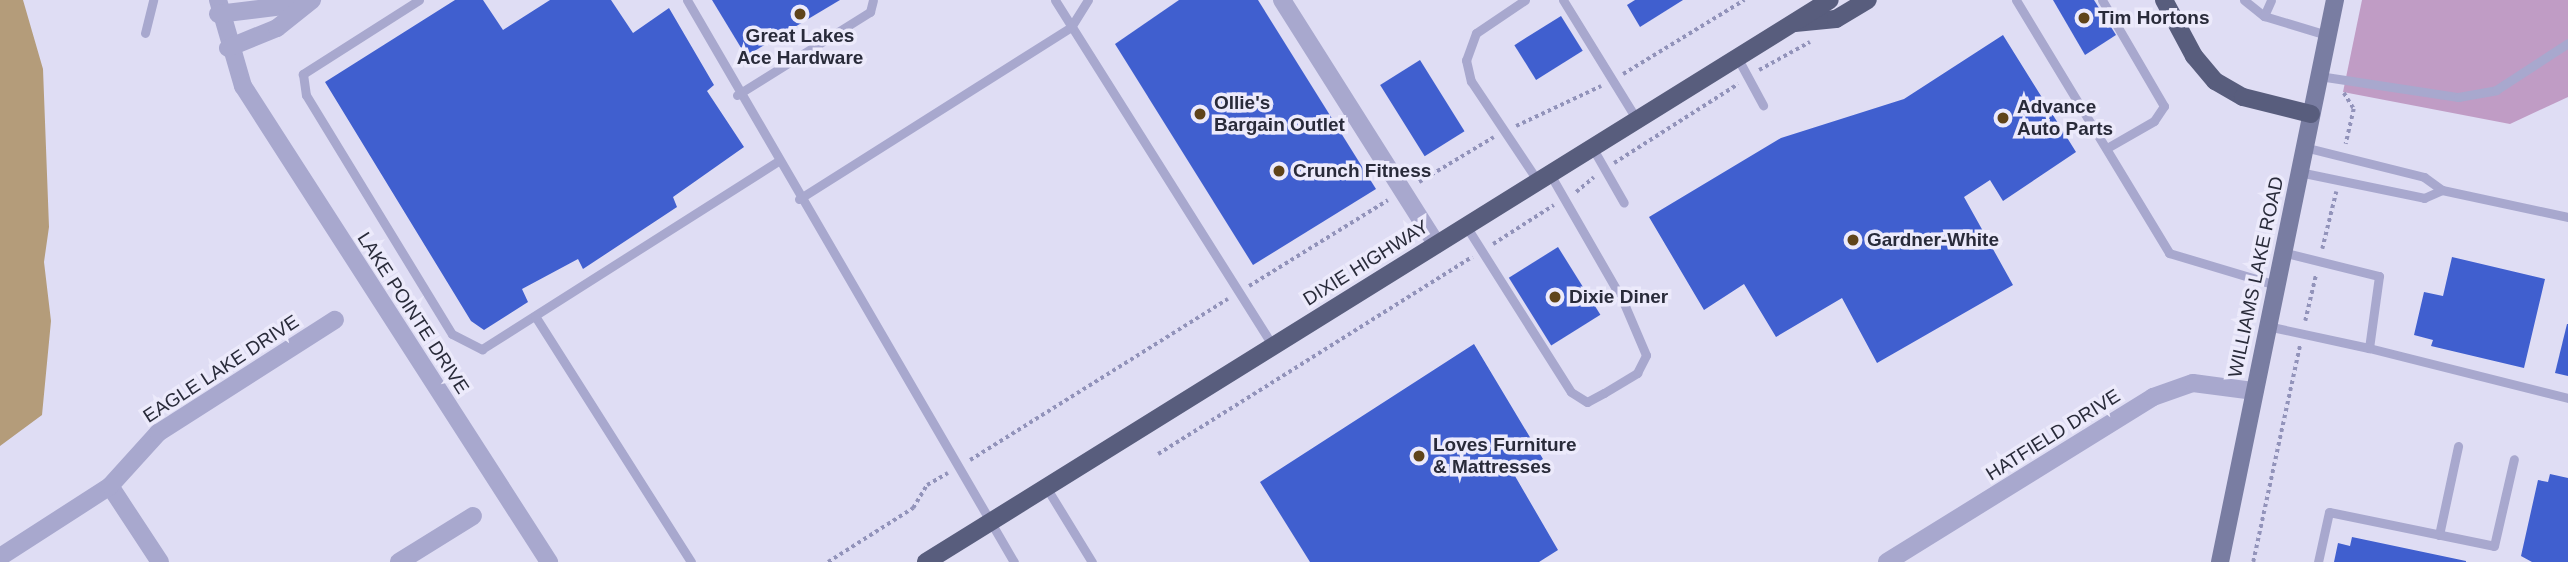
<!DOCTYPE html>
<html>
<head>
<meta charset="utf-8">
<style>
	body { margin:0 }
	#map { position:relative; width:2568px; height:562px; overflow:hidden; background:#dfddf4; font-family:Helvetica,sans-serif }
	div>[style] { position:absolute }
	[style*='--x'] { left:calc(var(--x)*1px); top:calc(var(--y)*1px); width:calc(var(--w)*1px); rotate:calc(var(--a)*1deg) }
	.green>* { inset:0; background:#c09cc5 }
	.water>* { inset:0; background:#b49c7a }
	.building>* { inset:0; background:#405fcf; transform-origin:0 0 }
	.path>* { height:3.5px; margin-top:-1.75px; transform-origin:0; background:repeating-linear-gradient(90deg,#9293ba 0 3.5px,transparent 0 7px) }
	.service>* { height:9px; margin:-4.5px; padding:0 4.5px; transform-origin:4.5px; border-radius:4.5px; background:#a8a8ce }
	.minor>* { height:18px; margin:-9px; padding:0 9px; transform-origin:9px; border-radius:9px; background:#a8a8ce }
	.secondary>* { height:18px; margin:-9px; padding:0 9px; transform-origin:9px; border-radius:9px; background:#797da2 }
	.primary>* { height:18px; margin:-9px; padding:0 9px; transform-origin:9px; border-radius:9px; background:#585d7d }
	.dots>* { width:19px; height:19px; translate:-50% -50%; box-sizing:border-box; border:4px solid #eceafb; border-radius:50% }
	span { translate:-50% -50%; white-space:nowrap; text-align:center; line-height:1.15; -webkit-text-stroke:7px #eceafb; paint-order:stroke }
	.poi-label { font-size:19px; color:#292b3a; font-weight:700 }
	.left { translate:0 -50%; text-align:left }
	.street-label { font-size:19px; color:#292b3a }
</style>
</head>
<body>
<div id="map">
	<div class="green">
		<i style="clip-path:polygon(2362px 0,2568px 0,2568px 97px,2510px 124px,2343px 92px)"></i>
	</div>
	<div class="water">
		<i style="clip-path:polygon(0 0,23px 0,43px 69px,49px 227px,44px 262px,51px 321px,42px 415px,0 446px)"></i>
	</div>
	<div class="building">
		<i style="clip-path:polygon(455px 0,483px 0,503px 30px,550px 0,611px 0,633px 33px,669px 8px,714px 85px,707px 91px,744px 147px,673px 197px,677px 207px,583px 269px,578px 259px,522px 289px,528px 302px,484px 330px,471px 321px,325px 82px)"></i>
		<i style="clip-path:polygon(712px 0,840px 0,746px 56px)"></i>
		<i style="clip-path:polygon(1179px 0,1258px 0,1376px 189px,1253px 265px,1115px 44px)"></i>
		<i style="clip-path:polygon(1635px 0,1683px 0,1640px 27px,1627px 5px)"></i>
		<i style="clip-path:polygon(2053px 0,2094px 0,2116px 35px,2085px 55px)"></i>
		<i style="left:1561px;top:16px;width:41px;height:55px;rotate:58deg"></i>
		<i style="clip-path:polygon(2003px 35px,2076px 152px,2003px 201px,1990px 180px,1964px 197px,2013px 285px,1877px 363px,1842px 298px,1776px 337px,1744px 284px,1704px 310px,1649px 217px,1781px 138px,1904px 99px)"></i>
		<i style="left:1420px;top:60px;width:84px;height:47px;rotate:58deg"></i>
		<i style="left:1558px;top:247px;width:80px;height:58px;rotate:58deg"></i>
		<i style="clip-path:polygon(2452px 257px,2545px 279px,2524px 368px,2431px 346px,2433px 340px,2414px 335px,2424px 292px,2443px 296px)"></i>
		<i style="clip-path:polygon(2567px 324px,2568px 324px,2568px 376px,2555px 373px)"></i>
		<i style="clip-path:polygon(1474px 344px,1543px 459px,1515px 476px,1558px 550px,1539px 562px,1310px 562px,1260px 482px)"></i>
		<i style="clip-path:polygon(2550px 474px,2568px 478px,2568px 562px,2532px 562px,2521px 556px,2538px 480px,2548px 482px)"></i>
		<i style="clip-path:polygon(2352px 537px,2466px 561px,2466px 562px,2334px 562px,2338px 543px,2350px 546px)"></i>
	</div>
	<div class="path">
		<i style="--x:1759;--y:70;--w:58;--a:-28.8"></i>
		<i style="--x:1623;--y:74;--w:142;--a:-31.4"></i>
		<i style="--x:2344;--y:93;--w:19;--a:58"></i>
		<i style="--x:2354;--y:109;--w:36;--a:103"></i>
		<i style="--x:1516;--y:126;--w:94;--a:-25.2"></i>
		<i style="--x:1614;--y:163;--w:147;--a:-32.5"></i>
		<i style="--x:1419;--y:182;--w:87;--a:-31"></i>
		<i style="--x:1576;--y:192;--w:23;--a:-40"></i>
		<i style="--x:1493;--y:244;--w:72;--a:-32.6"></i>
		<i style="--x:2322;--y:249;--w:59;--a:-76.2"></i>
		<i style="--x:1249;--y:286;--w:163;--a:-31.7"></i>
		<i style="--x:2305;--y:321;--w:48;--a:-76.8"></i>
		<i style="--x:1158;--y:454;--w:371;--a:-32.1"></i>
		<i style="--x:970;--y:460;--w:304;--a:-32"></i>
		<i style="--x:828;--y:562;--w:101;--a:-32.4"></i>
		<i style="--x:913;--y:508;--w:27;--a:-59"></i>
		<i style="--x:927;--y:485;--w:24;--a:-30"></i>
		<i style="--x:2253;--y:562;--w:222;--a:-77.8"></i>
	</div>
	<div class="service">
		<i style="--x:419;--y:0;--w:138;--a:147.5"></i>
		<i style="--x:303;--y:74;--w:21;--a:82"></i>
		<i style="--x:306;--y:95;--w:280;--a:58.6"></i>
		<i style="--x:452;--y:334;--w:34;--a:27"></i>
		<i style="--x:482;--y:349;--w:349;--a:-32.4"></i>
		<i style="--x:687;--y:0;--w:650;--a:59.81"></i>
		<i style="--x:1055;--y:0;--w:409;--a:57.8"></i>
		<i style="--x:1525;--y:0;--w:59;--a:146"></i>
		<i style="--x:1476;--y:33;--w:29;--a:110"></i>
		<i style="--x:1466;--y:60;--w:22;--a:77"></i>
		<i style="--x:1471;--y:81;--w:119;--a:56.3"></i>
		<i style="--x:1563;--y:0;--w:139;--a:58.3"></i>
		<i style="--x:2016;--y:0;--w:296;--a:58.8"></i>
		<i style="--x:2169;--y:253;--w:112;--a:16.7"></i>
		<i style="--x:2102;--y:0;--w:123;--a:59.7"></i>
		<i style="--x:2164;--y:106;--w:18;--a:124"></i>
		<i style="--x:2154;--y:121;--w:54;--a:150.1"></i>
		<i style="--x:2244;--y:0;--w:26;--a:39"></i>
		<i style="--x:2264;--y:16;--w:66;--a:16.8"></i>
		<i style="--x:2264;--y:16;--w:17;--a:-66"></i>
		<i style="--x:145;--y:33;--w:34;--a:-76"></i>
		<i style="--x:1737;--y:57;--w:55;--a:61.6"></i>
		<i style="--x:2319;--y:76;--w:141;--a:8.6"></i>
		<i style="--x:2458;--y:97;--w:39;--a:-10"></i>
		<i style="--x:2496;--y:90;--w:86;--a:-33.1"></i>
		<i style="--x:737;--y:95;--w:157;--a:-32"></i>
		<i style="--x:870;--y:12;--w:12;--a:-76"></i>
		<i style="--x:1592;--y:147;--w:64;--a:60.3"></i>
		<i style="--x:2304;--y:147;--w:124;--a:14"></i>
		<i style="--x:2424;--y:177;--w:22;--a:36"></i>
		<i style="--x:2442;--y:190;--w:129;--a:12.1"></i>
		<i style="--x:2299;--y:172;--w:128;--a:11.7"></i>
		<i style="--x:2424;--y:198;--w:20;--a:-24"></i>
		<i style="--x:799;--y:199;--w:322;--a:-32.3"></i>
		<i style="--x:1071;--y:27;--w:32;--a:-58"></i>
		<i style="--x:1466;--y:226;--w:196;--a:57.7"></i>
		<i style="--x:1571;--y:392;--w:19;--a:32"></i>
		<i style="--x:1587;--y:402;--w:19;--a:-28"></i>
		<i style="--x:1604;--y:393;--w:39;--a:-31"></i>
		<i style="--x:1637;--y:373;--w:20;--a:-63"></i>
		<i style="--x:1646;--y:355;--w:59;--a:-113.1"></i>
		<i style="--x:1623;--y:301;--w:146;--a:-119.9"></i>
		<i style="--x:2282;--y:252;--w:100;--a:13.9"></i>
		<i style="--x:2379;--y:276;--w:73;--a:97.9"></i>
		<i style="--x:2369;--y:348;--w:205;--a:14.1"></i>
		<i style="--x:535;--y:316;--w:291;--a:57.6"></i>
		<i style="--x:2267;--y:326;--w:104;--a:12.2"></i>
		<i style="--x:1046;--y:487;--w:88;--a:58.5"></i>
		<i style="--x:2439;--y:535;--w:91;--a:-77.9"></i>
		<i style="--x:2318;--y:562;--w:51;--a:-77.6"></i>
		<i style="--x:2329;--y:512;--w:168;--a:11.6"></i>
		<i style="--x:2494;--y:546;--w:89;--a:-77.1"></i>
	</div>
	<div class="minor">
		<i style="--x:218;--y:0;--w:90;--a:73.8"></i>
		<i style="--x:243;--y:86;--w:566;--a:57.26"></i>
		<i style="--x:1282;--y:0;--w:289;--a:57.7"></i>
		<i style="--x:218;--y:14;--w:90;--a:-7"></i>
		<i style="--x:228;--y:48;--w:53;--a:-22.2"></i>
		<i style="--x:277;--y:28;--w:45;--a:-38.7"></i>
		<i style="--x:110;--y:486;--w:91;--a:56.7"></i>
		<i style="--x:0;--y:557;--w:131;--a:-32.8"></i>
		<i style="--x:110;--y:486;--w:72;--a:-47.8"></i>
		<i style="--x:158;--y:433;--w:210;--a:-32.6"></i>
		<i style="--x:399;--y:562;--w:87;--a:-31.9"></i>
		<i style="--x:1887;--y:562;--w:313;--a:-31.8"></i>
		<i style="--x:2153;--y:397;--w:42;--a:-19.3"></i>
		<i style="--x:2193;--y:383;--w:62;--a:7.5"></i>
	</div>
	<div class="secondary">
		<i style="--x:2220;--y:562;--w:574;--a:-78.44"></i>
	</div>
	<div class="primary">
		<i style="--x:2164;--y:0;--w:64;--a:61.8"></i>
		<i style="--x:2194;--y:56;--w:33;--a:50"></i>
		<i style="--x:2215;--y:81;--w:32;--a:30"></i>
		<i style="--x:2243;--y:97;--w:70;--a:14"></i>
		<i style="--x:1795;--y:23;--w:41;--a:-5.6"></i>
		<i style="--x:1836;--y:19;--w:37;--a:-31"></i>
		<i style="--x:926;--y:562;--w:1064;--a:-31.87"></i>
	</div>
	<div class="dots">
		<i style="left:800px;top:14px;background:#5f441a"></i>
		<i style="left:2084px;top:18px;background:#5f441a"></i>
		<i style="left:1200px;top:114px;background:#5f441a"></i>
		<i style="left:2003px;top:118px;background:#5f441a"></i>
		<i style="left:1279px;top:171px;background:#5f441a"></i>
		<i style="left:1853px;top:240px;background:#5f441a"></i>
		<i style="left:1555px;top:297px;background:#5f441a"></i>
		<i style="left:1419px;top:456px;background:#5f441a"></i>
	</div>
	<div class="poi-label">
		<span class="left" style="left:2098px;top:18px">Tim Hortons</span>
		<span style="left:800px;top:47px">Great Lakes<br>Ace Hardware</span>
		<span class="left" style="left:1214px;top:114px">Ollie's<br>Bargain Outlet</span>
		<span class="left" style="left:2017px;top:118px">Advance<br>Auto Parts</span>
		<span class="left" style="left:1293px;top:171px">Crunch Fitness</span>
		<span class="left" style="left:1867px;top:240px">Gardner-White</span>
		<span class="left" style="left:1569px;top:297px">Dixie Diner</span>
		<span class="left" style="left:1433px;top:456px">Loves Furniture<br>&amp; Mattresses</span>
	</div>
	<div class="street-label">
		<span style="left:1366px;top:263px;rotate:-32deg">DIXIE HIGHWAY</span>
		<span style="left:2256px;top:277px;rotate:-78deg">WILLIAMS LAKE ROAD</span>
		<span style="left:413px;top:313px;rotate:57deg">LAKE POINTE DRIVE</span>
		<span style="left:221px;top:369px;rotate:-33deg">EAGLE LAKE DRIVE</span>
		<span style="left:2053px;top:435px;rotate:-32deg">HATFIELD DRIVE</span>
	</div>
</div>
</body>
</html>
